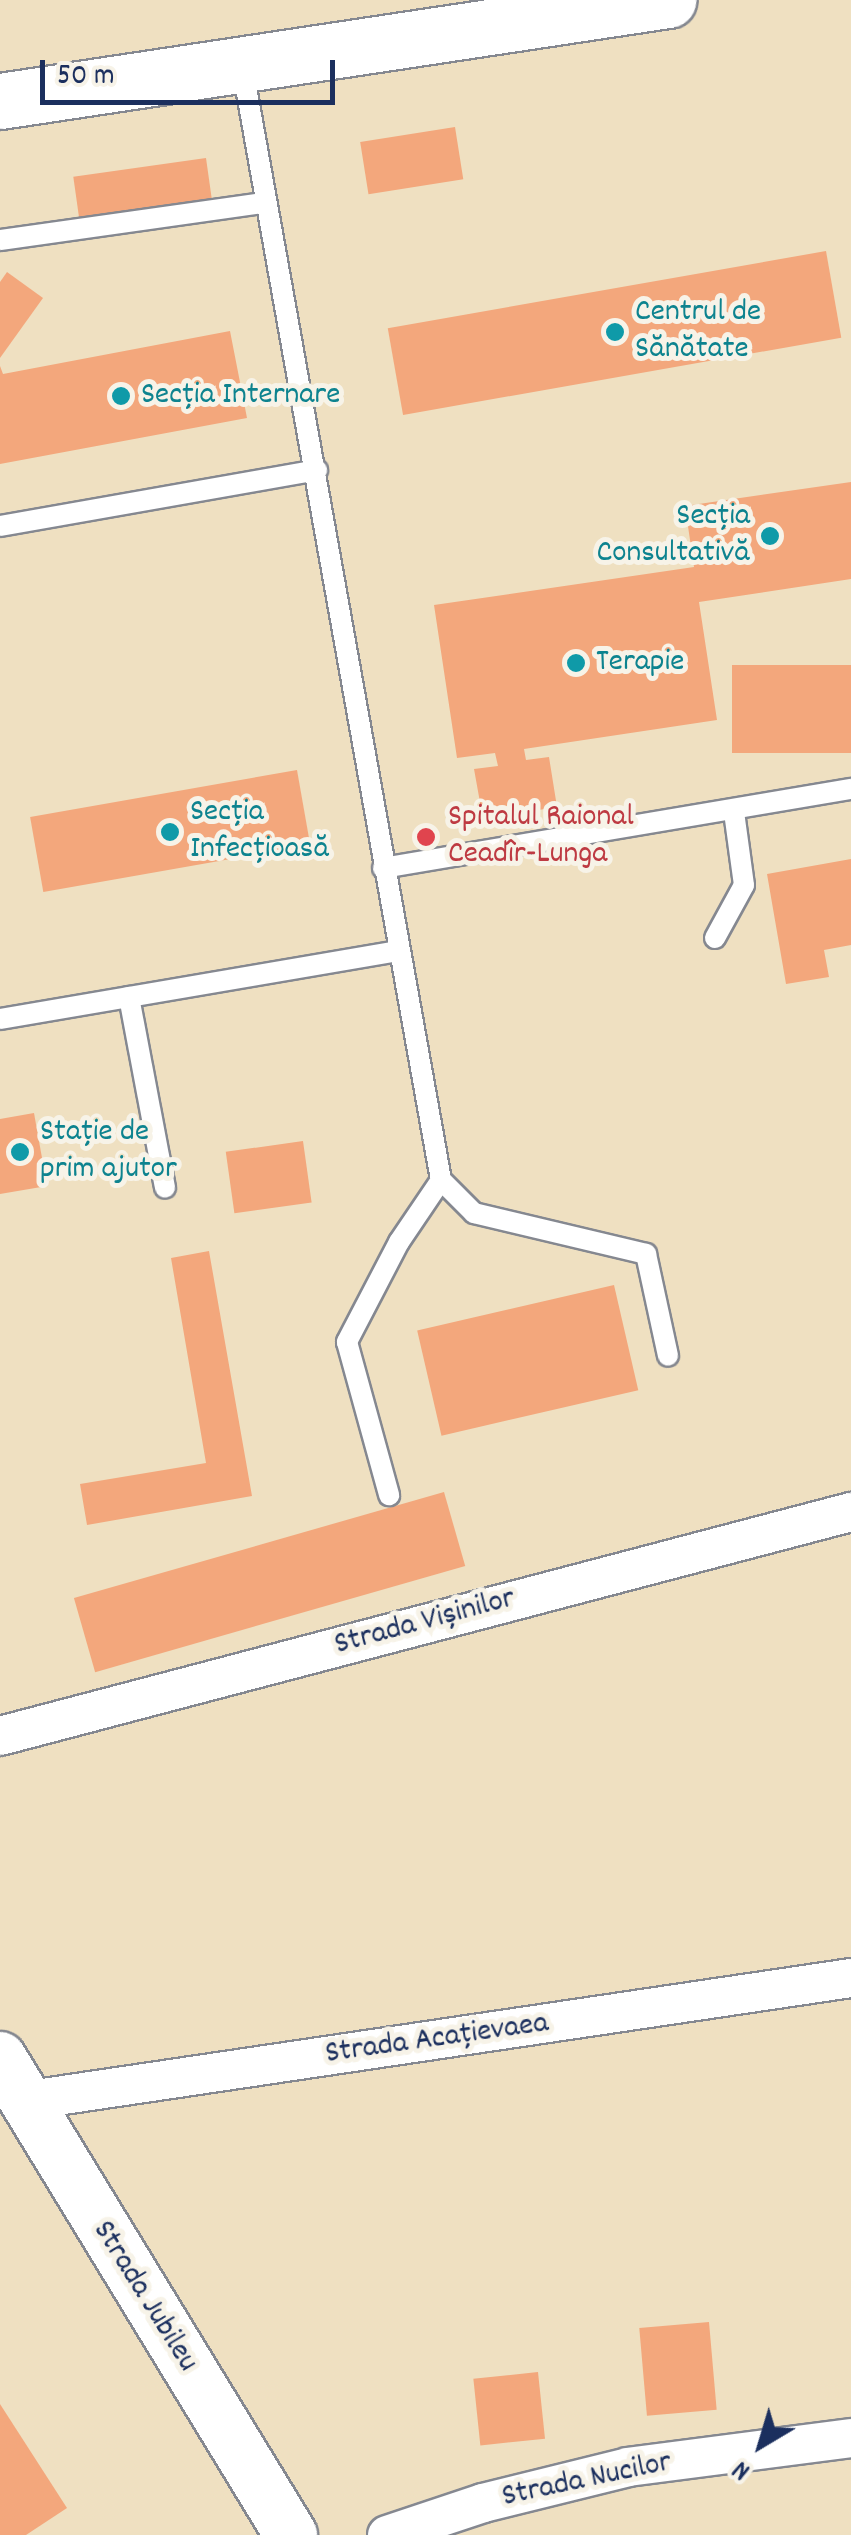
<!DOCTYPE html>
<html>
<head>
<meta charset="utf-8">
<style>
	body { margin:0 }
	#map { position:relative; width:851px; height:2535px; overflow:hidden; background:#efe0c1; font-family:Dekko,sans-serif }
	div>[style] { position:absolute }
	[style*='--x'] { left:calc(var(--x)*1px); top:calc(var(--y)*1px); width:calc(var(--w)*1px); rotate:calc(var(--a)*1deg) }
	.building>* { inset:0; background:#f3a77c; transform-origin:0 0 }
	.roads { filter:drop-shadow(2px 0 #858890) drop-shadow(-2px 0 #858890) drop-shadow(0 2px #858890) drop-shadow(0 -2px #858890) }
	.lane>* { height:20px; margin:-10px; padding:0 10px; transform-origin:10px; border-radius:10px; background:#fff }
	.street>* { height:38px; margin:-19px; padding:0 19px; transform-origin:19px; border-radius:19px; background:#fff }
	.secondary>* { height:52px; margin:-26px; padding:0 26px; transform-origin:26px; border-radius:26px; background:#fff }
	.primary>* { height:55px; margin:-27.5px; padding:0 27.5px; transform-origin:27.5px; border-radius:27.5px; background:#fff }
	.dots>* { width:28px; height:28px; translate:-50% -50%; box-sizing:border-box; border:5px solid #f7f3e8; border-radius:50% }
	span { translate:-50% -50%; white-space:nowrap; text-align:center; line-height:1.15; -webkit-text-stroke:10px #f7f3e8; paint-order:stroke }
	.culture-label { font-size:32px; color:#0d838f }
	.left { translate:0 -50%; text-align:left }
	.right { translate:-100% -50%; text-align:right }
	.health-label { font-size:32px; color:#be3a42 }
	.street-label { font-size:32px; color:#1b2f5e }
	.north { position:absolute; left:711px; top:2395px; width:100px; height:100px; -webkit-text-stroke:8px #f7f3e8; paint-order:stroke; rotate:218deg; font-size:28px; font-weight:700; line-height:40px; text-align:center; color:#1b2f5e }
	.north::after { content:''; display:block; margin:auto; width:35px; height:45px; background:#1b2f5e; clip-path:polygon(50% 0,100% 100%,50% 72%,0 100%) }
	.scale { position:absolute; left:40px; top:60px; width:295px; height:45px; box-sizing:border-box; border:5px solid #1b2f5e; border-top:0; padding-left:12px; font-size:30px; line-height:35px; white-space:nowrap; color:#1b2f5e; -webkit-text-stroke:8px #f7f3e8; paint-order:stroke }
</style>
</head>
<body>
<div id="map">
	<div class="building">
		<i style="left:455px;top:127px;width:53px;height:96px;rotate:81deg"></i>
		<i style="left:206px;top:158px;width:42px;height:134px;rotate:82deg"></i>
		<i style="left:826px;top:251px;width:88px;height:445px;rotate:80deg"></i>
		<i style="clip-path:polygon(7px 272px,43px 298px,0 358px,0 282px)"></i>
		<i style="clip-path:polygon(230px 331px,247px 418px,0 464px,0 366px,3px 374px)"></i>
		<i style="clip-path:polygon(851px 482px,851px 579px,699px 602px,717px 720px,524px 749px,526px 760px,549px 757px,557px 807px,483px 819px,474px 769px,498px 766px,495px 753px,457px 758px,434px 605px,694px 567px,685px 506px)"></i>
		<i style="left:851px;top:665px;width:88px;height:119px;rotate:90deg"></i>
		<i style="left:297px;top:770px;width:76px;height:271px;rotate:80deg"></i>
		<i style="clip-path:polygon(851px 859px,851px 945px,824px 950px,829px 977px,786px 984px,767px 874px)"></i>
		<i style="clip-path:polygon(34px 1113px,47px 1186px,0 1194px,0 1119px)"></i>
		<i style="left:303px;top:1141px;width:62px;height:78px;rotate:82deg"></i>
		<i style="clip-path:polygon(209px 1251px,252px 1496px,87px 1525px,80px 1484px,206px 1463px,171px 1258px)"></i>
		<i style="left:614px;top:1285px;width:108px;height:202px;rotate:77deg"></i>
		<i style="left:444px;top:1492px;width:77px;height:385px;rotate:74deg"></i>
		<i style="left:709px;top:2322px;width:88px;height:70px;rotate:85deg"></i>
		<i style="left:538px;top:2372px;width:67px;height:65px;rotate:84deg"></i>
		<i style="clip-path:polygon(0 2404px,67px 2508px,26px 2535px,0 2535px)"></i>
	</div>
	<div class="roads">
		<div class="lane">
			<i style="--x:242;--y:65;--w:1133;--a:79.88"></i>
			<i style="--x:441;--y:1180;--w:75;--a:124.1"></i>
			<i style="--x:399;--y:1242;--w:113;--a:117.5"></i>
			<i style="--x:347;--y:1342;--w:159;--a:74.6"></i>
			<i style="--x:0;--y:240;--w:267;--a:-8"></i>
			<i style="--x:0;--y:526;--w:322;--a:-10"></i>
			<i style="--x:383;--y:868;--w:475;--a:-9.6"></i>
			<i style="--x:715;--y:938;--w:60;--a:-61.3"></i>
			<i style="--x:744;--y:885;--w:74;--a:-97.8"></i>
			<i style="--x:129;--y:997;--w:194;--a:79.3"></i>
			<i style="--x:0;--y:1019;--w:405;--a:-9.7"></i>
			<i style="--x:441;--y:1180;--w:47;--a:45"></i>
			<i style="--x:474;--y:1213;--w:177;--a:13.4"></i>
			<i style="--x:646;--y:1254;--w:104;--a:77.8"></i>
		</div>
		<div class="street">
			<i style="--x:0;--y:1736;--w:880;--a:-14.75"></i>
			<i style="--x:23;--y:2101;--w:837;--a:-8.45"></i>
			<i style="--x:387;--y:2535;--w:101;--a:-18.4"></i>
			<i style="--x:483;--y:2503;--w:149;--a:-13.9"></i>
			<i style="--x:628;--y:2467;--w:225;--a:-7.4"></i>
		</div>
		<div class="secondary">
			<i style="--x:0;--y:2058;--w:559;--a:58.61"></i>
		</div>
		<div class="primary">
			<i style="--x:0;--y:101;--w:676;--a:-8.6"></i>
		</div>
	</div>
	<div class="dots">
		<i style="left:615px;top:332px;background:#0f9aa8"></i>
		<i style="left:121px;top:396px;background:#0f9aa8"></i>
		<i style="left:770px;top:536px;background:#0f9aa8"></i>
		<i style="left:576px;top:663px;background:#0f9aa8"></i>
		<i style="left:170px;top:832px;background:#0f9aa8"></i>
		<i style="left:426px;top:837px;background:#e0444e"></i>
		<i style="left:20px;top:1152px;background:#0f9aa8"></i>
	</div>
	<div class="culture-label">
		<span class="left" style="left:635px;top:332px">Centrul de<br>Sănătate</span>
		<span class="left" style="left:141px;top:396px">Secția Internare</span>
		<span class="right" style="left:750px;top:536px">Secția<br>Consultativă</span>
		<span class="left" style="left:596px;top:663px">Terapie</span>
		<span class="left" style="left:190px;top:832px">Secția<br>Infecțioasă</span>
		<span class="left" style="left:40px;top:1152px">Stație de<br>prim ajutor</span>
	</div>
	<div class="health-label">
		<span class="left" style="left:448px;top:837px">Spitalul Raional<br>Ceadîr-Lunga</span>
	</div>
	<div class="street-label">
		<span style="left:425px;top:1623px;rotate:-15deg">Strada Vișinilor</span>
		<span style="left:437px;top:2040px;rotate:-8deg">Strada Acațievaea</span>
		<span style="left:144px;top:2297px;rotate:58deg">Strada Jubileu</span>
		<span style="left:587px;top:2481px;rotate:-12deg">Strada Nucilor</span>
	</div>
	<div class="north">N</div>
	<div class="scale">50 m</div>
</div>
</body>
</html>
